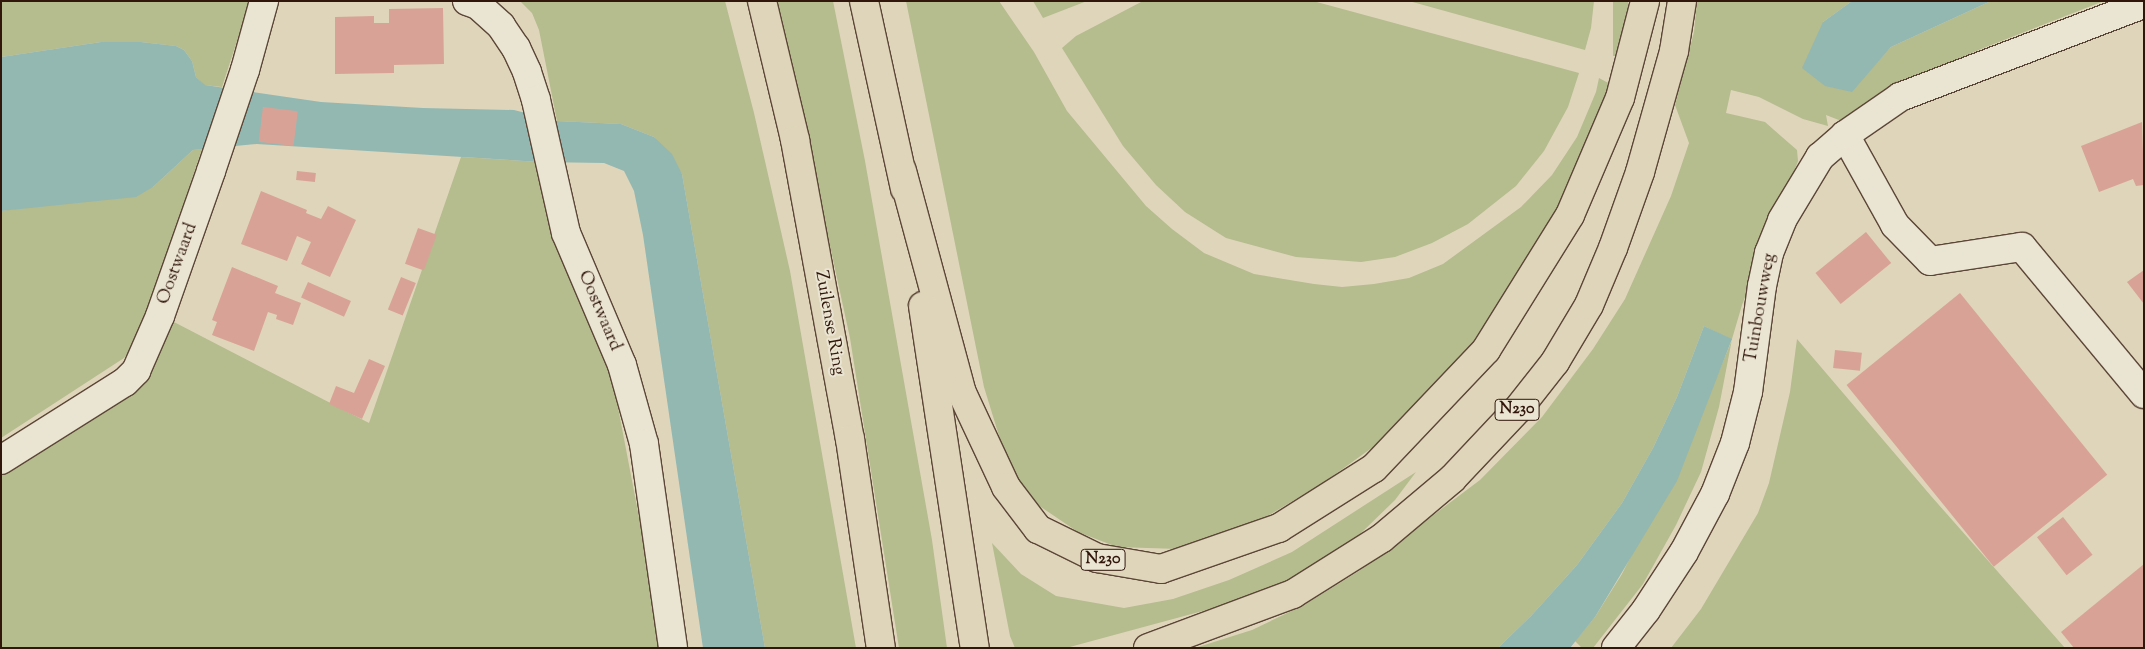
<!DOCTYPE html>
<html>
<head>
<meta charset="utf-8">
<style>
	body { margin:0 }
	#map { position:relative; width:2145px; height:649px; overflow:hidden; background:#dfd5ba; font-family:"Sorts Mill Goudy",serif }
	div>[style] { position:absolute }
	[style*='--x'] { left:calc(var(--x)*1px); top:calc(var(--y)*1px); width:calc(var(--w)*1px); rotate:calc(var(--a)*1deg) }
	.green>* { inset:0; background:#b5bc8d; transform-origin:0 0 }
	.water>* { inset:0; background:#93b8b1 }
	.building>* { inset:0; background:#d8a396; transform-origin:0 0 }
	.roads { filter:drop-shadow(1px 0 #5c4637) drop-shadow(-1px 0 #5c4637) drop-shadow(0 1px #5c4637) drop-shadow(0 -1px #5c4637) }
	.minor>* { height:28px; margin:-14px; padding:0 14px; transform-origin:14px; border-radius:14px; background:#eae4d2 }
	.major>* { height:28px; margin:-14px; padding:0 14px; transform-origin:14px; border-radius:14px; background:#dfd5ba }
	span { translate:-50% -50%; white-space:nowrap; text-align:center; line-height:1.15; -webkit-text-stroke:4px #eae4d2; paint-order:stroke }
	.shield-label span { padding:1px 4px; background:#eae4d2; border:1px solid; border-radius:4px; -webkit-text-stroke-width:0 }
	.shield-label { font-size:16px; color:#31160b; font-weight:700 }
	.street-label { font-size:18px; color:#31160b }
	.frame { position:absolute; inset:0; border:2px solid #31160b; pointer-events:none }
</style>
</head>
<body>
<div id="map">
	<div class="green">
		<i style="clip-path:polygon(1px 1px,250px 1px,222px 87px,204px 85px,196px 77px,192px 61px,184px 50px,176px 46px,141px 42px,101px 42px,1px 57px)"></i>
		<i style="clip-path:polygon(520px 1px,725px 1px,754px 113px,790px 271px,856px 648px,765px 648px,682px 174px,654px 137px,621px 124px,557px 121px,539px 30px,532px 13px)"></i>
		<i style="clip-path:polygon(777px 1px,833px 1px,865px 161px,932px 540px,947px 648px,899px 648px,850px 338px)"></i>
		<i style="clip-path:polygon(906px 1px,999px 1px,1034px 52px,1067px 111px,1146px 206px,1172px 229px,1204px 253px,1254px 274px,1314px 284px,1342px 287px,1374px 284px,1409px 278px,1443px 264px,1521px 207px,1552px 175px,1577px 137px,1596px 92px,1599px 78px,1612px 85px,1579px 165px,1546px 232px,1488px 325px,1460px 363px,1373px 447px,1323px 483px,1259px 521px,1179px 549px,1117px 547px,1078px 532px,1035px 503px,1021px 487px,1000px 439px,984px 387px)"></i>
		<i style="clip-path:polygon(1033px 1px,1087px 1px,1043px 18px)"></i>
		<i style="clip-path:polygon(1143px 1px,1313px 1px,1579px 73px,1568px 107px,1544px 151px,1516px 186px,1468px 224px,1432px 243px,1395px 257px,1361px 262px,1296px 257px,1226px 238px,1185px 212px,1156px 185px,1123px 146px,1062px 48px,1076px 36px)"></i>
		<i style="clip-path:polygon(1409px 1px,1594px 1px,1591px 28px,1585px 50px)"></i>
		<i style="left:1613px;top:1px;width:15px;height:55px"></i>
		<i style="clip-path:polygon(1697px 1px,1852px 1px,1823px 22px,1854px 88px,1891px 47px,1991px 1px,2104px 1px,1981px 49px,1902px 83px,1844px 122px,1826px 115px,1828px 126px,1803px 119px,1759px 97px,1731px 90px,1726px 113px,1765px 122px,1797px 150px,1798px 161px,1742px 305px,1732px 339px,1719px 407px,1701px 472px,1676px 525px,1643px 584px,1593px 648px,1582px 648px,1575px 641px,1595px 617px,1622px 574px,1695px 429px,1732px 340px,1704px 326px,1677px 397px,1653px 448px,1622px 503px,1577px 565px,1531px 616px,1498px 648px,1195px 648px,1252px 630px,1304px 605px,1359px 571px,1480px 480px,1542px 417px,1593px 349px,1625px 299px,1671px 196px,1689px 143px,1675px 105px,1694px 32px)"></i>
		<i style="clip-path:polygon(202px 149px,138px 340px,124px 358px,1px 438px,1px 211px,153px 187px,193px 150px)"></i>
		<i style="clip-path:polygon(461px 157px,540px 162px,612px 376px,642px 533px,660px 648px,1px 648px,1px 475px,122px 397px,172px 321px,369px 423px)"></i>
		<i style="clip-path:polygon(1797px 339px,1931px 496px,2065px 648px,1671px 648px,1701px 609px,1758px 513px,1769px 483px,1790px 392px)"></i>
		<i style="clip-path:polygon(1416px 472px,1395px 500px,1360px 534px,1302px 573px,1247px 599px,1066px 648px,1015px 648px,1010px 636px,992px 543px,1021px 574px,1056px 596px,1124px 608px,1173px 599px,1229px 580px,1292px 552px)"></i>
	</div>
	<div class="water">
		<i style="clip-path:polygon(1852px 1px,1991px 1px,1891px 47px,1852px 92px,1825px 86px,1802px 68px,1823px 22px)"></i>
		<i style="clip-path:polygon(101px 42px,141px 42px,176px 46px,184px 50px,192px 61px,196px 77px,205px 85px,321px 102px,423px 108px,514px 110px,557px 121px,621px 124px,654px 137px,672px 154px,682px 174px,765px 648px,703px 648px,643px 235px,634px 191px,624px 171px,604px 163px,540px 162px,257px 144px,193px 150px,153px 187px,136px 197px,1px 211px,1px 57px)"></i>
		<i style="clip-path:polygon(1704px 326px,1732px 339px,1677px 481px,1595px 617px,1570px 648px,1498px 648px,1531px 616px,1577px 565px,1622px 503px,1653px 448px,1677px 397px)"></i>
	</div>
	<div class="building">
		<i style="clip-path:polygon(443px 8px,444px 64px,394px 65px,394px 73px,335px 74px,335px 17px,374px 16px,374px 23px,389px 23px,389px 9px)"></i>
		<i style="left:263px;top:107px;width:35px;height:35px;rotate:7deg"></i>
		<i style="clip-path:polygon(2142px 122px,2144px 185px,2136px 186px,2133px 179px,2099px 192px,2081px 146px)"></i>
		<i style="left:297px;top:171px;width:19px;height:9px;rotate:6deg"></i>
		<i style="clip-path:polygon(261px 191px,307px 210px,306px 213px,321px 219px,328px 206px,356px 220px,330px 277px,301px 264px,311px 242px,297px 236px,287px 261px,241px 244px)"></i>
		<i style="left:418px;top:228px;width:20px;height:38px;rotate:20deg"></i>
		<i style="left:1866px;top:232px;width:40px;height:65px;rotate:51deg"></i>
		<i style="clip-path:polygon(232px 267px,278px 286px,275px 293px,301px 303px,293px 325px,276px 319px,277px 315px,268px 312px,254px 351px,212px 335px,217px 322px,212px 320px)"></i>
		<i style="clip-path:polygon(2144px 270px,2144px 304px,2127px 282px)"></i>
		<i style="left:401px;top:277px;width:16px;height:35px;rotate:22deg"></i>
		<i style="left:308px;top:282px;width:47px;height:17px;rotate:24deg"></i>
		<i style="left:1960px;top:293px;width:234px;height:146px;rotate:51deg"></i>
		<i style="left:1835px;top:350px;width:27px;height:18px;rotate:6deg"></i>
		<i style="clip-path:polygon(369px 359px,385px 366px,362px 419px,329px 404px,336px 386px,354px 393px)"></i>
		<i style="left:2063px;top:517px;width:48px;height:33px;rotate:52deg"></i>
		<i style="clip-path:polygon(2144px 564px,2144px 648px,2074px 648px,2061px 632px)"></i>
	</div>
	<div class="roads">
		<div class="minor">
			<i style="--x:467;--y:1;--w:12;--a:20"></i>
			<i style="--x:478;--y:5;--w:31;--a:42"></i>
			<i style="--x:501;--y:26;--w:27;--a:56"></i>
			<i style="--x:516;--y:48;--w:26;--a:65"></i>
			<i style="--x:527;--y:72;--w:29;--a:72"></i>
			<i style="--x:536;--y:100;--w:136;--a:77.3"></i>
			<i style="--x:566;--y:233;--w:143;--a:67"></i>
			<i style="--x:622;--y:365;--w:82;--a:74.4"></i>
			<i style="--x:644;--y:444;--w:206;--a:81.9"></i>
			<i style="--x:1845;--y:135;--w:103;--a:60.9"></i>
			<i style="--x:1895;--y:225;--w:50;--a:45.8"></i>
			<i style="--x:1930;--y:261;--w:93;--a:-8.7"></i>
			<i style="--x:2022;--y:247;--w:191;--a:50.3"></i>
			<i style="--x:1;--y:460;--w:146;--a:-32.2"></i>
			<i style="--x:125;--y:382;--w:16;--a:-45"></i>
			<i style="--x:136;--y:371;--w:60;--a:-66.4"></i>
			<i style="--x:160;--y:316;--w:154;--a:-70.6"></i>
			<i style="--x:211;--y:171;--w:107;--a:-71.4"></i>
			<i style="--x:245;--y:70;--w:72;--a:-74.6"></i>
			<i style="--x:1616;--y:648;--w:48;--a:-51.7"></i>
			<i style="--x:1646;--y:610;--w:69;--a:-56.8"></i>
			<i style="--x:1684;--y:552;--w:66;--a:-61.9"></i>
			<i style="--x:1715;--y:494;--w:55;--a:-68.6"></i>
			<i style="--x:1735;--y:443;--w:53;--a:-75.7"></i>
			<i style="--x:1748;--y:392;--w:107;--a:-82.5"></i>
			<i style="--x:1762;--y:286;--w:34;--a:-78"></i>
			<i style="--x:1769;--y:253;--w:35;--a:-68"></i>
			<i style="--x:1782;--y:220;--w:74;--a:-58.9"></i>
			<i style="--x:1820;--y:157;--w:33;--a:-41"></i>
			<i style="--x:1845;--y:135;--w:67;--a:-34.6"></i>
			<i style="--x:1900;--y:97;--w:261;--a:-20.9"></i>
		</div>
		<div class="major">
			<i style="--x:762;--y:1;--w:143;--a:76.6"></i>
			<i style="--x:795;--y:140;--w:304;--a:79.6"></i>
			<i style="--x:850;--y:439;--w:211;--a:81.6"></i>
			<i style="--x:864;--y:1;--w:192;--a:77.7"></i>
			<i style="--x:902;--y:171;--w:230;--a:74.9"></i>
			<i style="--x:962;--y:393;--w:104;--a:64.9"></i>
			<i style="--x:1006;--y:487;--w:53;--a:52.7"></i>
			<i style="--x:1038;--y:529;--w:66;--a:26.2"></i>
			<i style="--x:1097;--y:558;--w:65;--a:9.8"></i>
			<i style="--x:1161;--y:569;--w:125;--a:-19.2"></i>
			<i style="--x:1279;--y:528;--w:112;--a:-32.3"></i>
			<i style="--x:1374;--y:468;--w:163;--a:-46.5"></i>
			<i style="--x:1486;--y:350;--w:159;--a:-58.1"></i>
			<i style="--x:1570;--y:215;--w:127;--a:-66.9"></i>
			<i style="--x:1620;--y:98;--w:100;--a:-75.5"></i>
			<i style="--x:923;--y:306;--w:346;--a:81.4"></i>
			<i style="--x:1148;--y:648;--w:155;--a:-20.4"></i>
			<i style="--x:1293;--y:594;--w:105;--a:-32.2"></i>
			<i style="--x:1382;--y:538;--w:92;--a:-40.1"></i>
			<i style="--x:1452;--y:479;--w:96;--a:-46.7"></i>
			<i style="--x:1518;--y:409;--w:60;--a:-51.8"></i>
			<i style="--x:1555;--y:362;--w:66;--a:-59.2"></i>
			<i style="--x:1589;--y:305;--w:62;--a:-67.2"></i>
			<i style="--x:1613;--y:248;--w:81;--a:-70.4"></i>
			<i style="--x:1640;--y:172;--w:126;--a:-74.3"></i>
			<i style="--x:1674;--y:51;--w:51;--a:-80.9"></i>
		</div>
	</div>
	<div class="shield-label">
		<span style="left:1517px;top:410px">N230</span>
		<span style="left:1103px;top:560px">N230</span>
	</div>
	<div class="street-label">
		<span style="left:178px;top:264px;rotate:-70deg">Oostwaard</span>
		<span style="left:1761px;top:308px;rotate:-80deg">Tuinbouwweg</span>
		<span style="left:599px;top:311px;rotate:67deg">Oostwaard</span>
		<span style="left:829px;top:323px;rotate:80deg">Zuilense Ring</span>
	</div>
	<div class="frame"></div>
</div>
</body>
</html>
